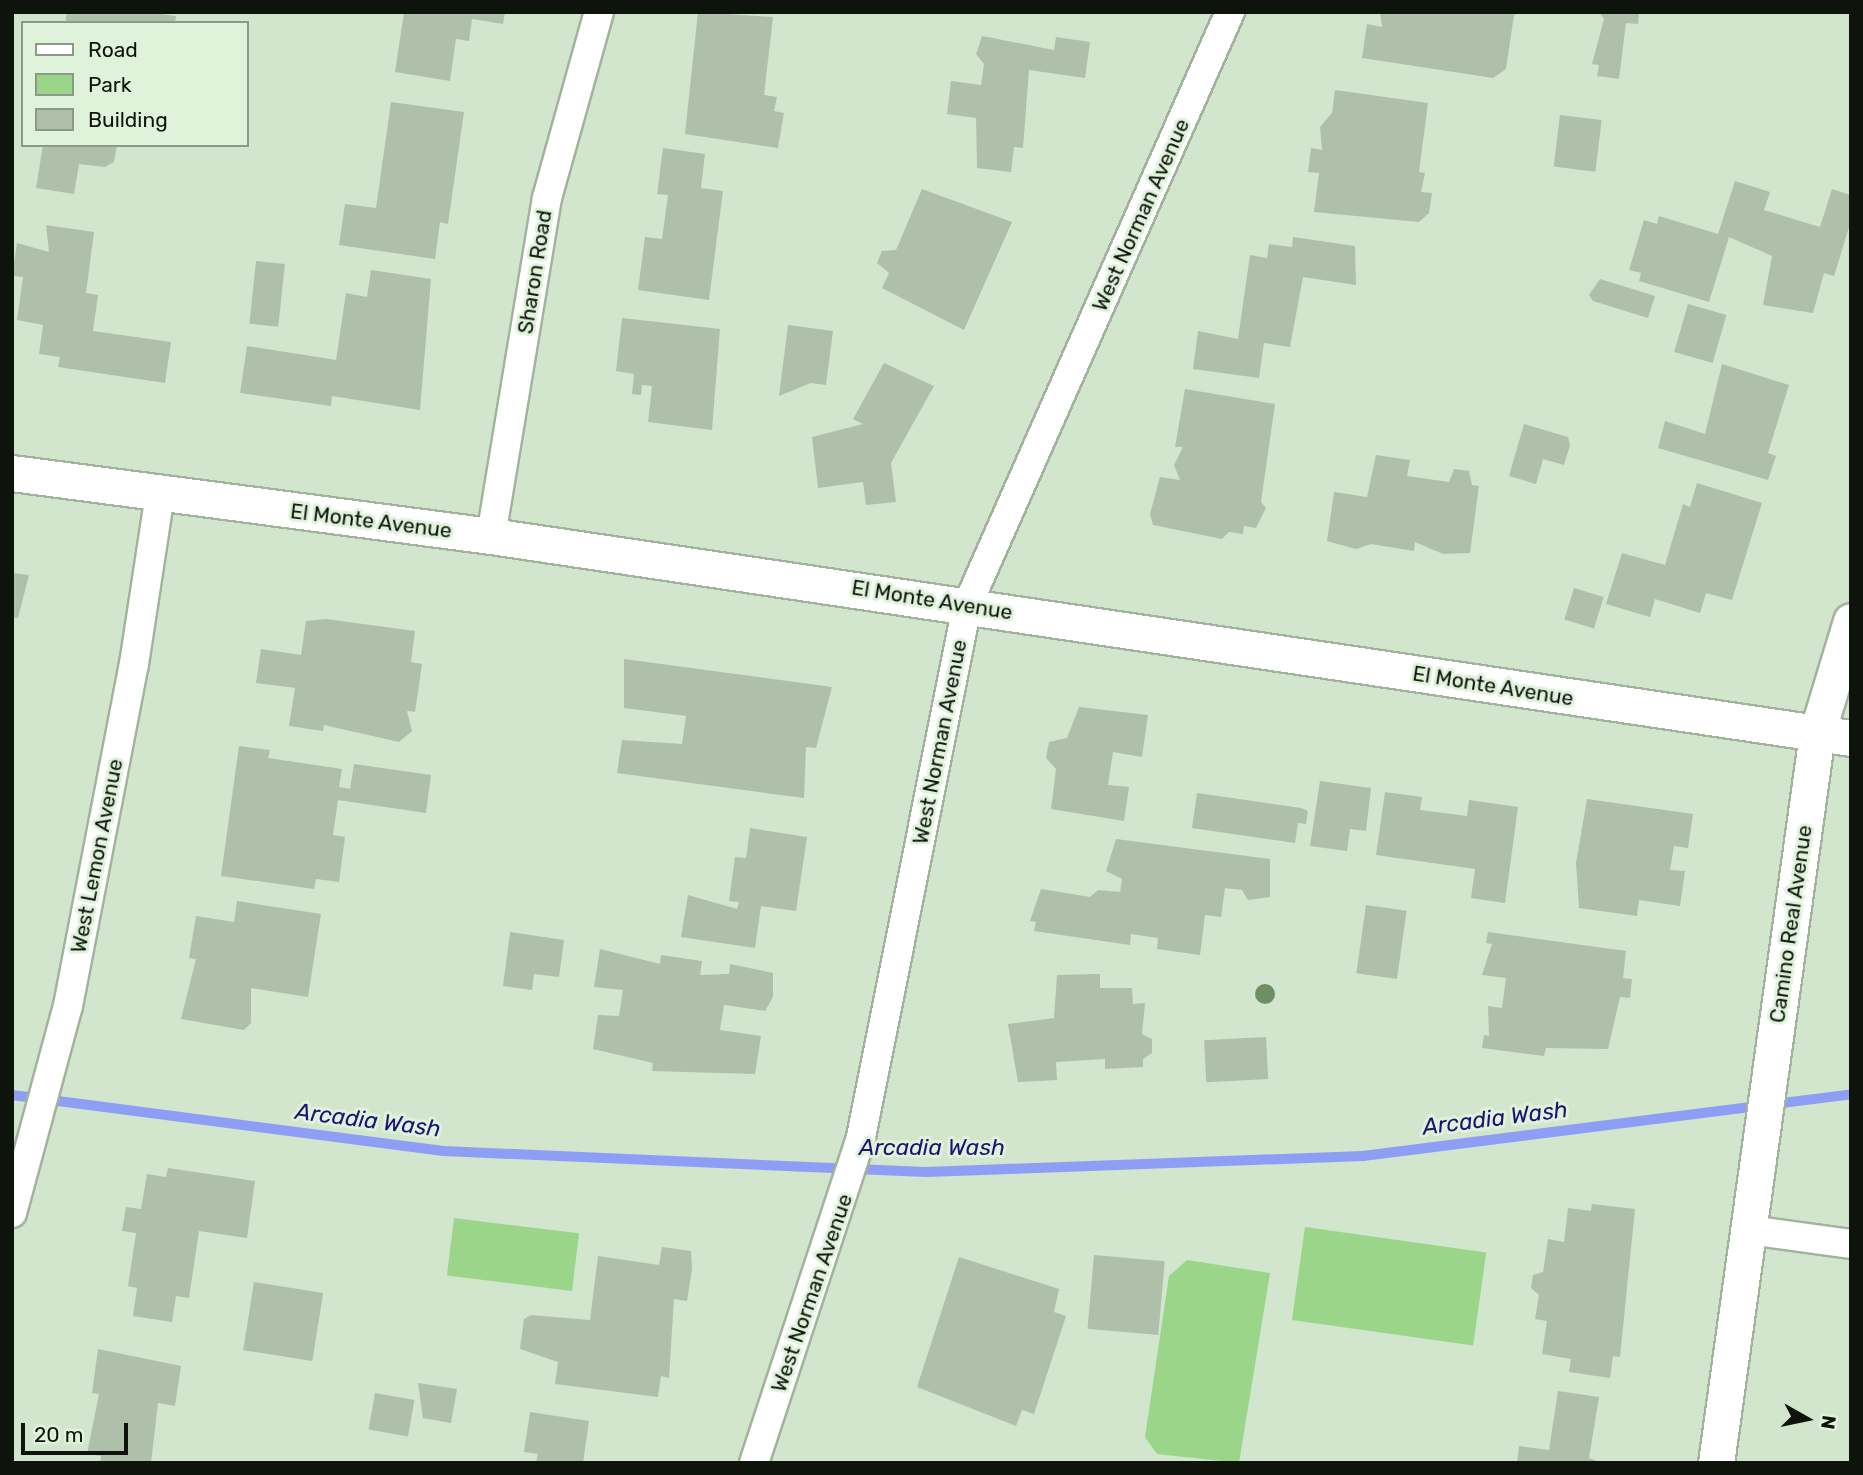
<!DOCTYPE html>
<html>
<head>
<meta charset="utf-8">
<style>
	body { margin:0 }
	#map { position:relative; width:1863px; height:1475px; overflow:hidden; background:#d2e5cd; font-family:Rubik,sans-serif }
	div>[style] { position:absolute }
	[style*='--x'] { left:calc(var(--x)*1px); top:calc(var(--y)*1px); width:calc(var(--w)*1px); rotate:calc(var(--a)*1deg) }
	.green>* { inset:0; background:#9ad58a; transform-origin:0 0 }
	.stream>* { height:10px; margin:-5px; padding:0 5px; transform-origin:5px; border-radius:5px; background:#8e9ef4 }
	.building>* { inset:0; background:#aec0a9; transform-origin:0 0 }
	.roads { filter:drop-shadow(2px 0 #a1b39c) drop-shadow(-2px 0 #a1b39c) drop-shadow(0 2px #a1b39c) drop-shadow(0 -2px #a1b39c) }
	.minor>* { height:28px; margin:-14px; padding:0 14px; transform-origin:14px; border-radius:14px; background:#fff }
	.tertiary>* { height:35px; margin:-17.5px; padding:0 17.5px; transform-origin:17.5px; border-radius:17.5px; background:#fff }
	.trees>* { width:20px; height:20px; margin:-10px; border-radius:50%; background:#708e66 }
	span { translate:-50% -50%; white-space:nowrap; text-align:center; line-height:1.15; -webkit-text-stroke:6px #dff2da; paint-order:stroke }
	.street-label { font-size:21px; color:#0e140c }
	.water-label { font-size:23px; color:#1d1376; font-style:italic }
	.frame { position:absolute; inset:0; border:14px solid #0e140c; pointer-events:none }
	.legend { position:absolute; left:21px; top:21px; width:228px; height:126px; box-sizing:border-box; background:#dff2da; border:2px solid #8b9988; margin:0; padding:9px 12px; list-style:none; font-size:21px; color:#0e140c }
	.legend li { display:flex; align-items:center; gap:14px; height:35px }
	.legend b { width:35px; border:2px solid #8b9988 }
	.north { position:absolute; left:1772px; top:1384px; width:70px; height:70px; -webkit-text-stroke:5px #dff2da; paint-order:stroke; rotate:99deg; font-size:19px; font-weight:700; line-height:28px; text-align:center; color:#0e140c }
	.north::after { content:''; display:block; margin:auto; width:24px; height:32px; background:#0e140c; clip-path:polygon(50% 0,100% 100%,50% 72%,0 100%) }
	.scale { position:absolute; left:21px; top:1423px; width:107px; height:32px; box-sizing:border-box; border:4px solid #0e140c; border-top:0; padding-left:9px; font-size:21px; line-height:24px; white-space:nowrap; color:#0e140c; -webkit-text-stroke:5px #dff2da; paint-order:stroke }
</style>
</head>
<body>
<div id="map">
	<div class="green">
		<i style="left:454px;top:1218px;width:126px;height:58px;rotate:7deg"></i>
		<i style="left:1305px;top:1227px;width:183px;height:94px;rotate:8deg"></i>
		<i style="clip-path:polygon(1187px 1260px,1270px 1273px,1239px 1463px,1157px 1454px,1145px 1437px,1169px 1276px)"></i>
	</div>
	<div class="stream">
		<i style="--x:12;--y:1095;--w:435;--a:7.4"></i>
		<i style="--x:443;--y:1151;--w:483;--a:2.5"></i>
		<i style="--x:926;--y:1172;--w:437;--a:-2.1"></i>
		<i style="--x:1363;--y:1156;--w:492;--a:-7.2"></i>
	</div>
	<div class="building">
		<i style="clip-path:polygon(67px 12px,147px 12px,176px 16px,175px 23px,65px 23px)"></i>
		<i style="clip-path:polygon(404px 12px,505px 12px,503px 24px,472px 19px,469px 41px,456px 39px,450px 81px,395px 72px)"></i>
		<i style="clip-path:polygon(698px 12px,773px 17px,764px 95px,777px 97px,774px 111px,784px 113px,778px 148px,685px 134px)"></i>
		<i style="clip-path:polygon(1380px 12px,1522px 12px,1514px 15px,1506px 69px,1493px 78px,1362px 58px,1367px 24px,1382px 27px)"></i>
		<i style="clip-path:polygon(1599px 12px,1639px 12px,1638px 24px,1626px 23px,1619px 79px,1597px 76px,1599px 65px,1592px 64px,1604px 19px)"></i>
		<i style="clip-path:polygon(982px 36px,1054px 50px,1056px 37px,1090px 42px,1085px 78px,1029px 70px,1023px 148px,1014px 147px,1011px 172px,977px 168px,976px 118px,947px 114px,951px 81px,981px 85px,984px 64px,976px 54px)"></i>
		<i style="clip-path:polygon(1335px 90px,1428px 103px,1419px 172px,1425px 173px,1421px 192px,1432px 193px,1429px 213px,1419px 222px,1314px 212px,1319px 173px,1308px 172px,1311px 148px,1322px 150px,1320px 127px,1332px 113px)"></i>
		<i style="clip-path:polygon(391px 102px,464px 112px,448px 224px,440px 222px,435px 259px,339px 245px,345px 204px,376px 208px)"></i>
		<i style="left:1560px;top:115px;width:42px;height:52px;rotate:7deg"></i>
		<i style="clip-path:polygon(43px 145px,117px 145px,114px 162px,105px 167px,79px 164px,74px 194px,36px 188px)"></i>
		<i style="clip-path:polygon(663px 148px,705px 154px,701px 188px,723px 191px,709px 300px,638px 290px,645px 237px,662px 239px,668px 195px,657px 194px)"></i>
		<i style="clip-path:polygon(1735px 181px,1770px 192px,1764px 210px,1820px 227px,1832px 189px,1851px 195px,1851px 221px,1834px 276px,1824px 273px,1813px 313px,1763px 305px,1772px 256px,1729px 237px,1709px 302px,1639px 281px,1641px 273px,1629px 270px,1644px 220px,1657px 224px,1659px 216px,1718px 234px)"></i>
		<i style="clip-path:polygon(922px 189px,1012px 222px,964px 330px,882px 288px,889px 273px,877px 263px,882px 251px,896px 250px)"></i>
		<i style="clip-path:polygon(46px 225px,94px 232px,86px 293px,98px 295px,93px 331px,171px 342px,165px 383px,58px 367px,60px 357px,39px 354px,43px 325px,17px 320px,23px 277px,12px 276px,17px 243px,49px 252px)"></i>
		<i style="clip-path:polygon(1293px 237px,1355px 246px,1356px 285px,1303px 277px,1290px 347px,1264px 343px,1259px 378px,1193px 369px,1198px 331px,1238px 339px,1250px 255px,1267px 258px,1269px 244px,1292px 247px)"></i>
		<i style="left:256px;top:261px;width:29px;height:63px;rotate:6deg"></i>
		<i style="clip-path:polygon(371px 270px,431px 279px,420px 410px,332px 396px,331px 406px,240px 393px,247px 346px,336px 360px,346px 293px,367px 297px)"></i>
		<i style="clip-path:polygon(1600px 279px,1655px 296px,1648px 318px,1593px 301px,1589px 295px)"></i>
		<i style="left:1688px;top:304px;width:40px;height:50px;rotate:16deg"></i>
		<i style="clip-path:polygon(622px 318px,720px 329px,712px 430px,648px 422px,652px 386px,642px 385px,641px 395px,632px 394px,634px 374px,616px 371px)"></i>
		<i style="clip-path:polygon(788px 325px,833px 331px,826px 385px,811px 383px,779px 396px)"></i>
		<i style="clip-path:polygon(884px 363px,934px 386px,891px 463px,896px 502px,866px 505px,863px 482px,818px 488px,812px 437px,863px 424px,853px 419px)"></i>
		<i style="clip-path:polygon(1722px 364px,1789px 385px,1768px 453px,1776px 456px,1768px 480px,1658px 448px,1665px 421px,1705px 434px)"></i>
		<i style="clip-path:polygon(1185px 389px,1275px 404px,1261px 502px,1266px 508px,1256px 528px,1244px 526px,1243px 534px,1229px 532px,1222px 539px,1153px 525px,1150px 514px,1160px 477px,1180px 480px,1174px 465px,1183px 447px,1175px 447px)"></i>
		<i style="clip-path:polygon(1524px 424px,1568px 437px,1570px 445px,1564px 465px,1543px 459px,1536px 484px,1509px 476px)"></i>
		<i style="clip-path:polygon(1376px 455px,1410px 460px,1407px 476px,1449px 482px,1454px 469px,1469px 471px,1472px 485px,1479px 486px,1470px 553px,1443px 554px,1415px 542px,1414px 551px,1371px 544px,1356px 549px,1327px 541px,1334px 492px,1367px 497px)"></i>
		<i style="clip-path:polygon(1697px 483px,1762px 503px,1732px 600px,1706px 593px,1700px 613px,1655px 599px,1650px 617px,1606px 604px,1622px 553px,1665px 565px,1683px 504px,1690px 507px)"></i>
		<i style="clip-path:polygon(12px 573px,29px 575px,18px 618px,12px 617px)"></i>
		<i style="left:1574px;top:588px;width:31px;height:33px;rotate:17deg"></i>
		<i style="clip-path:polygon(326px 619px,415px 631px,411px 662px,422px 664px,415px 712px,407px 711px,412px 731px,399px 742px,324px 725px,323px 731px,289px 726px,295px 688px,256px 683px,261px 649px,301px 655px,306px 621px)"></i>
		<i style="clip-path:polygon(624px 659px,832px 687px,816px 748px,806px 747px,804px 798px,617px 773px,622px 740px,682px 744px,686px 716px,624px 708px)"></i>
		<i style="clip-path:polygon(1079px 707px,1148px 715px,1142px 757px,1113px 752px,1108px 785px,1129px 787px,1124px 821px,1051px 809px,1056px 769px,1046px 758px,1049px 742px,1067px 738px)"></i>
		<i style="clip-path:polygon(239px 746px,270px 750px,268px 758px,342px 769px,339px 787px,350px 789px,354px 764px,431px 775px,426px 813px,338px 800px,333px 835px,345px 837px,339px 882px,316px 879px,314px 889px,221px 876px)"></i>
		<i style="clip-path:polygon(1320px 781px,1371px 788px,1366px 831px,1350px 829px,1347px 851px,1310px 846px)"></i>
		<i style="clip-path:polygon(1385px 792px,1422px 797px,1420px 810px,1467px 816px,1469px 800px,1518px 807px,1505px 903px,1471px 898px,1475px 869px,1376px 855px)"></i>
		<i style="clip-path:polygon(1197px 793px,1301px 808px,1308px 811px,1306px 824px,1298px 823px,1295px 843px,1192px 828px)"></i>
		<i style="clip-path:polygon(1587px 799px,1693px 814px,1688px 848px,1674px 846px,1670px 870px,1685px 871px,1680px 906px,1639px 900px,1637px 916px,1579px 908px,1576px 863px)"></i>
		<i style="clip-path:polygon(750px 828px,807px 837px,796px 911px,761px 906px,755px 948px,681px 937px,688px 895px,737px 909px,739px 902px,729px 901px,735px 857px,746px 858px)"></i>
		<i style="clip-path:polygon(1116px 839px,1270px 859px,1270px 897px,1248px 900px,1242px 890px,1225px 888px,1221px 917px,1205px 915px,1200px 955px,1157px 949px,1158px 938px,1131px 934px,1130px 945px,1034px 931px,1036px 922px,1030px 921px,1041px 889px,1090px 897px,1098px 890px,1120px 892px,1122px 879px,1106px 871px)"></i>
		<i style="clip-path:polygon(237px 901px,321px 914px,308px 997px,251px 988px,251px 1023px,244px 1030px,181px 1019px,196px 959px,189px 958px,196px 916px,234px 922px)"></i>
		<i style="left:1366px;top:905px;width:41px;height:69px;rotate:8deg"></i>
		<i style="clip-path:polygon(510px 932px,564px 940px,559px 977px,534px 974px,532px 990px,503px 986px)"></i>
		<i style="clip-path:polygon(1488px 932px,1626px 951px,1623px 978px,1632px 979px,1630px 998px,1620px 997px,1608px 1049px,1546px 1048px,1544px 1056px,1482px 1048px,1484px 1035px,1489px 1036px,1488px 1006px,1502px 1008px,1506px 978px,1482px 975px,1492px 944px,1486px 943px)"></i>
		<i style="clip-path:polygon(600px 949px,660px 964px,661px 955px,702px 961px,700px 975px,729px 974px,730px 964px,773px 973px,773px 997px,765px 1011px,724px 1005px,720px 1030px,761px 1036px,755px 1074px,652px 1071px,653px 1063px,593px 1049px,598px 1015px,619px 1016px,623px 990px,594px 987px)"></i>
		<i style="clip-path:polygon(1100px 974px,1100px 988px,1132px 988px,1133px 1004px,1145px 1003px,1142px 1034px,1152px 1039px,1152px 1053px,1143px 1059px,1143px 1067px,1105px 1069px,1105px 1059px,1056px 1062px,1057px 1080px,1018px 1082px,1008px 1024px,1054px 1018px,1057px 975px)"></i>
		<i style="left:1266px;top:1037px;width:42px;height:62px;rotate:87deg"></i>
		<i style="clip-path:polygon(168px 1168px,255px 1181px,247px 1238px,199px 1231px,189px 1298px,176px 1296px,172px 1322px,133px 1316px,137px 1288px,128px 1286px,136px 1233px,122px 1231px,126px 1207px,141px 1209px,147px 1174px,166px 1177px)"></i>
		<i style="clip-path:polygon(1592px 1204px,1635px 1209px,1620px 1357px,1613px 1356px,1610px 1378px,1569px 1372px,1571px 1359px,1542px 1354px,1547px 1321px,1535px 1319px,1539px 1295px,1531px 1288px,1533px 1275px,1543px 1272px,1548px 1239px,1564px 1242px,1568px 1208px,1591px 1211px)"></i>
		<i style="clip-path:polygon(662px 1247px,691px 1251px,692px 1269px,687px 1301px,674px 1299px,669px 1378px,661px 1376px,658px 1397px,555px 1384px,558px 1362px,520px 1349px,524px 1319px,531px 1315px,590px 1320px,598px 1256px,659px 1265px)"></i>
		<i style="left:1094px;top:1255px;width:71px;height:74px;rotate:5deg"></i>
		<i style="clip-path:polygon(959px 1257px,1059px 1289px,1054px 1312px,1066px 1316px,1034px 1414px,1022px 1410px,1016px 1426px,917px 1387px)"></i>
		<i style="left:254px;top:1282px;width:70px;height:69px;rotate:9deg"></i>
		<i style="clip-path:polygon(98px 1349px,181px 1366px,175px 1406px,158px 1403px,151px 1463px,100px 1463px,101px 1456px,87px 1454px,99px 1394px,92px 1393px)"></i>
		<i style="clip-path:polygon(418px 1383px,457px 1389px,451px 1423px,423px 1418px)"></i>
		<i style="clip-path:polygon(1558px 1391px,1599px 1397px,1589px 1458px,1603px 1463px,1517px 1463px,1519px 1446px,1549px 1450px)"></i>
		<i style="left:375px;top:1393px;width:40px;height:37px;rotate:10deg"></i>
		<i style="clip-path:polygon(530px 1412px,589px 1421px,583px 1463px,536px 1463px,538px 1454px,524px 1452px)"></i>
	</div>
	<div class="roads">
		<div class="minor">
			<i style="--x:491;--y:536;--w:343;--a:-80.6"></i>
			<i style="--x:547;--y:198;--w:193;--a:-74.4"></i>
			<i style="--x:12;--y:1213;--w:214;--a:-74.9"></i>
			<i style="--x:68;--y:1006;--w:348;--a:-79.1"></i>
			<i style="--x:134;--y:664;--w:172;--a:-81.3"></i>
			<i style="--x:1749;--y:1230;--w:103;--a:7.8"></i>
			<i style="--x:754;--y:1463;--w:343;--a:-71.8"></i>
			<i style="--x:861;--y:1137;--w:541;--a:-78.71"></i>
			<i style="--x:967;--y:606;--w:650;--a:-66.12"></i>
		</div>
		<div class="tertiary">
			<i style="--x:12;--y:473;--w:483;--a:7.5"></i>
			<i style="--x:491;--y:536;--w:1375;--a:8.45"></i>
			<i style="--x:1716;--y:1463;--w:737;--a:-82.12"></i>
			<i style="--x:1817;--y:733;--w:117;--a:-73.1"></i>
		</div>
	</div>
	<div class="trees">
		<i style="left:1265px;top:994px"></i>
	</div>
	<div class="street-label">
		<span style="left:1141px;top:215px;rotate:-66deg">West Norman Avenue</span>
		<span style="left:535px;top:272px;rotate:-81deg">Sharon Road</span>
		<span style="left:371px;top:521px;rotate:7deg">El Monte Avenue</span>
		<span style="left:932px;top:600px;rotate:9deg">El Monte Avenue</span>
		<span style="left:1493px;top:686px;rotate:9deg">El Monte Avenue</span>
		<span style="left:940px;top:742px;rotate:-79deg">West Norman Avenue</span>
		<span style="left:97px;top:856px;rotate:-79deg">West Lemon Avenue</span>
		<span style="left:1791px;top:924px;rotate:-82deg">Camino Real Avenue</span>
		<span style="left:812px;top:1293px;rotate:-71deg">West Norman Avenue</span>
	</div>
	<div class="water-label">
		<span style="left:1495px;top:1118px;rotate:-7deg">Arcadia Wash</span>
		<span style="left:368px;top:1120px;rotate:7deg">Arcadia Wash</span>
		<span style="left:932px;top:1147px">Arcadia Wash</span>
	</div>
	<div class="frame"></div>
	<ul class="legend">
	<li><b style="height:9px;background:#fff"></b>Road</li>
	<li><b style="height:19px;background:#9ad58a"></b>Park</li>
	<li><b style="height:19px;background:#aec0a9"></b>Building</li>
	</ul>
	<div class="north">N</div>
	<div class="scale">20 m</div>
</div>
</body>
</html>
